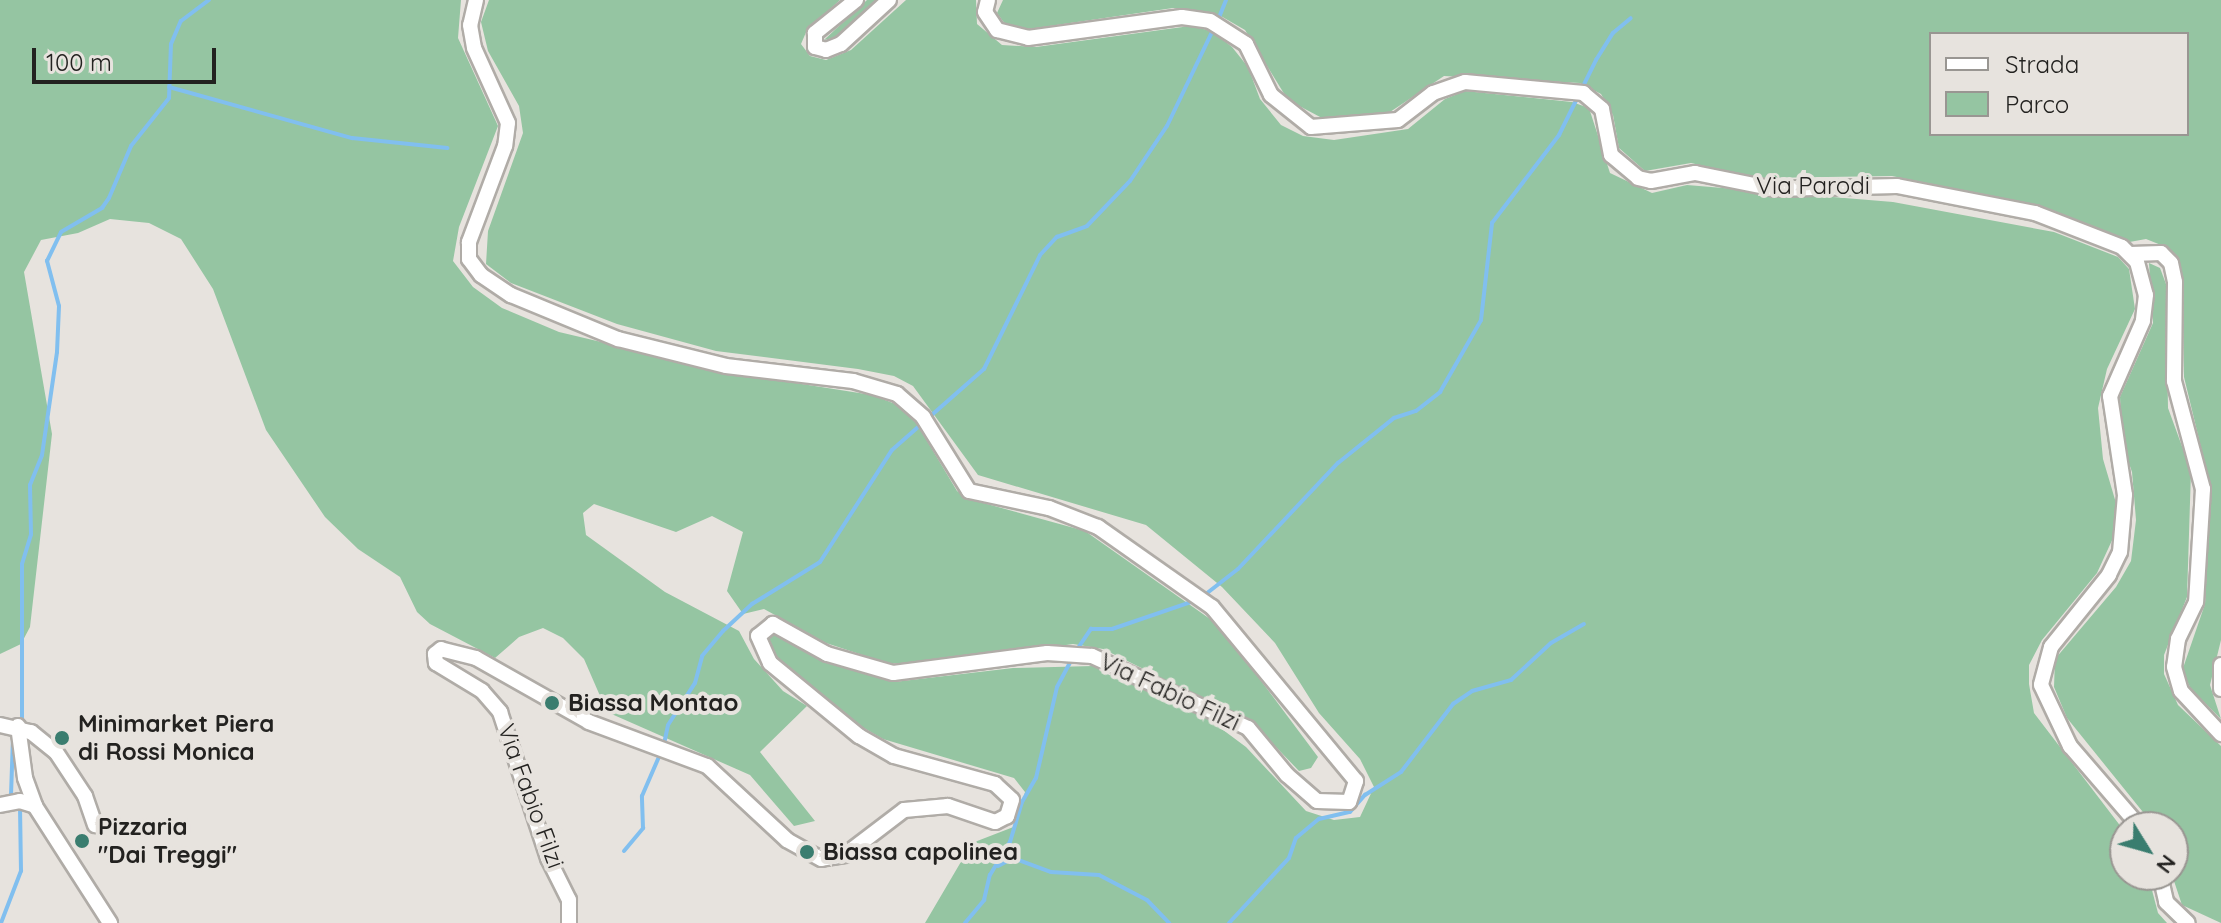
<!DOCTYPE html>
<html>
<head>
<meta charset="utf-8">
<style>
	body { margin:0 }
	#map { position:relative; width:2221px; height:923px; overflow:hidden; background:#e7e3de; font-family:Quicksand,sans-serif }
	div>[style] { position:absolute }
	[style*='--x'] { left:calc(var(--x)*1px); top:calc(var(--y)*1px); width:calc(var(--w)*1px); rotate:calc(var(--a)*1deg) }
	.green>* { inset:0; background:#95c5a2 }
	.stream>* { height:4px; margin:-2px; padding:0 2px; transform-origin:2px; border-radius:2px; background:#81bfef }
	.roads { filter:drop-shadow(2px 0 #b0aca7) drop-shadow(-2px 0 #b0aca7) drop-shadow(0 2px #b0aca7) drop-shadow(0 -2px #b0aca7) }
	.minor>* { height:14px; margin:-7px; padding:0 7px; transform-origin:7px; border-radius:7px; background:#fff }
	.dots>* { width:22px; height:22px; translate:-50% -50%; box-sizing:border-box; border:4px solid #e7e3de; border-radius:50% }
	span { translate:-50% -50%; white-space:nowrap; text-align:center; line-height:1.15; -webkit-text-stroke:8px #e7e3de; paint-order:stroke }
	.street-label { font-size:24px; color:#232220 }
	.poi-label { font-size:24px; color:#232220; font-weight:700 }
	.left { translate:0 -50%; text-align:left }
	.legend { position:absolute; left:1929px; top:32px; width:260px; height:104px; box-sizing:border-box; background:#e7e3de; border:2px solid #999692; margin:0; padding:10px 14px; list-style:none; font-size:24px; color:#232220 }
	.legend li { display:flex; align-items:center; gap:16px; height:40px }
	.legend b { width:40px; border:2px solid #999692 }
	.north { position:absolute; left:2109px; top:811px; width:80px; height:80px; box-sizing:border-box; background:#e7e3de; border:2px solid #999692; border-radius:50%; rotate:127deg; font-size:22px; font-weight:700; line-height:32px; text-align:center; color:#232220 }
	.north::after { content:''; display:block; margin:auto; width:28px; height:36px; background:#3a7d6f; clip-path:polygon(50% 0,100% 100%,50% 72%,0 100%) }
	.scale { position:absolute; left:32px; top:48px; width:184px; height:36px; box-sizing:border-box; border:4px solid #232220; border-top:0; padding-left:10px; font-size:24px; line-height:28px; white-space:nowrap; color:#232220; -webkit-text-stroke:6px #e7e3de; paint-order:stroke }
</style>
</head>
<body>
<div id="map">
	<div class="green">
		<i style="clip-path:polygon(0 0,461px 0,458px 38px,498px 126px,459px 227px,453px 261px,473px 287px,502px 308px,559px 332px,732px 373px,872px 395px,898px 405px,911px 414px,957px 491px,969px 499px,1085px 531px,1220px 626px,1318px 757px,1311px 768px,1299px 771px,1253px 723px,1103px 649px,1073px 644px,933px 664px,887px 663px,826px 643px,764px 609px,743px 614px,727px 591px,743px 532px,712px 516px,676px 532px,594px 504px,583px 513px,586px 535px,665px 592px,739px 631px,754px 659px,783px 691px,807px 706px,760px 752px,815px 821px,794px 826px,750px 775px,607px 712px,584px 659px,563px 638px,543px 628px,519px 637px,495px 658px,430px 624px,417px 612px,400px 577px,358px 549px,325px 517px,266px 430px,213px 289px,181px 239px,149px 223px,110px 219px,78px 233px,41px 240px,24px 272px,52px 434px,30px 627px,21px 644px,0 654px)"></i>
		<i style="clip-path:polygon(489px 0,840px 0,807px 30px,801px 44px,810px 56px,826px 60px,851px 50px,906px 0,976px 0,977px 24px,1002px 45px,1036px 47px,1190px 26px,1212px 31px,1232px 47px,1248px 67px,1260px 99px,1281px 125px,1303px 136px,1334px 140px,1408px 129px,1445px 99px,1465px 91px,1572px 102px,1589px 108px,1610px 173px,1652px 193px,1687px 185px,1893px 202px,2054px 232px,2118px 257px,2129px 269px,2135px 309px,2107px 369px,2098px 408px,2103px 459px,2116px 503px,2114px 536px,2097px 573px,2042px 640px,2029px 665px,2029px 684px,2034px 713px,2125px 832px,2125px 875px,2148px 875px,2158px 913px,2167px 923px,925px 923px,972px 843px,1016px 826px,1025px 792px,1014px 778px,883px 739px,843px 716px,778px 659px,766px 638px,772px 632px,820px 659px,894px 682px,1013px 668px,1093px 666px,1121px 675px,1211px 721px,1246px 747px,1306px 811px,1334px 820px,1360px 817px,1374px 787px,1360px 759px,1319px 713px,1275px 643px,1222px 587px,1146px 525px,978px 475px,913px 386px,894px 376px,858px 369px,716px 351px,617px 324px,511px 283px,486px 264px,488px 231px,523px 133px,519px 106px,488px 51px,481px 22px)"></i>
		<i style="clip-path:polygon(867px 0,876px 0,837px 37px,824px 40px)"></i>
		<i style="clip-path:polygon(evenodd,1003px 0,2221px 0,2221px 640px,2210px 685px,2221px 719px,2191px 689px,2182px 671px,2205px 604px,2211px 489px,2184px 377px,2183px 282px,2175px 257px,2166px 247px,2146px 239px,2124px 243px,2047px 208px,1892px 176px,1757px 178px,1691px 163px,1645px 171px,1619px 148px,1613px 115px,1601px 94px,1580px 83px,1444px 76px,1387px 114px,1322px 118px,1288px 100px,1245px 30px,1219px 15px,1173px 8px,1029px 29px,1005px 24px,997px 13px,1003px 0,1931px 34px,2187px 34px,2187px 134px,1931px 134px,1931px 34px)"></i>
		<i style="clip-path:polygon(2149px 263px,2160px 268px,2166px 284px,2168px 408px,2191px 471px,2187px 597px,2164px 655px,2164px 674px,2178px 705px,2221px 746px,2221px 923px,2182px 905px,2172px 875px,2173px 827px,2155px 827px,2067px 718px,2054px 687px,2055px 659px,2116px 587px,2131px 561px,2136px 520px,2132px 472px,2122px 443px,2120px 397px,2153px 323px)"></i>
	</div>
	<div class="stream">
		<i style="--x:1218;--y:20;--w:22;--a:-68"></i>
		<i style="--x:169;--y:87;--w:190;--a:15.6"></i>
		<i style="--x:352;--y:138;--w:96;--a:6"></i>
		<i style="--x:1202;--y:597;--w:46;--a:-37.9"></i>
		<i style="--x:1238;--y:569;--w:146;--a:-46.7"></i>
		<i style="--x:1338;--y:463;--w:72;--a:-38.8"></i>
		<i style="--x:1394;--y:418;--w:23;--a:-18"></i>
		<i style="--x:1416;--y:411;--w:31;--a:-38"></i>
		<i style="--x:1440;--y:392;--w:83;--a:-60.3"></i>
		<i style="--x:1481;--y:320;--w:98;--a:-83.5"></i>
		<i style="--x:1492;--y:223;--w:111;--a:-52.7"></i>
		<i style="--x:1559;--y:135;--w:84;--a:-63.7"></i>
		<i style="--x:1596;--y:60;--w:32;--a:-58"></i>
		<i style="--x:1613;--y:33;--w:23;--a:-40"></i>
		<i style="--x:1076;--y:651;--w:27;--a:-56"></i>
		<i style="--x:1091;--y:629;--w:21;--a:0"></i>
		<i style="--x:1112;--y:629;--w:87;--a:-18.9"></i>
		<i style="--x:22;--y:720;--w:156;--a:-90"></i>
		<i style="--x:22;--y:564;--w:31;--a:-73"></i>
		<i style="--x:31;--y:534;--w:49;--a:-91.2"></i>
		<i style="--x:30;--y:485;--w:32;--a:-68"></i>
		<i style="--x:42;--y:455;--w:104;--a:-81.7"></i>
		<i style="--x:57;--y:352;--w:46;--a:-87.5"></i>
		<i style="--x:59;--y:306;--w:47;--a:-104.9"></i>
		<i style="--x:47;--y:261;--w:32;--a:-64"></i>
		<i style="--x:61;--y:232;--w:48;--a:-30.3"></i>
		<i style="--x:102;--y:208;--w:12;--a:-55"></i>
		<i style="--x:109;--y:198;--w:56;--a:-67.1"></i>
		<i style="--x:131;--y:146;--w:61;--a:-51.6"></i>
		<i style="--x:169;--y:98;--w:54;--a:-87.9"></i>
		<i style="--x:171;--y:44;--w:25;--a:-67"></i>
		<i style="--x:181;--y:21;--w:35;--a:-37"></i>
		<i style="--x:664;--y:744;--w:19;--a:-78"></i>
		<i style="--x:668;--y:725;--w:50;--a:-57.3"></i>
		<i style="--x:695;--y:683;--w:28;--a:-75"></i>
		<i style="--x:702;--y:656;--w:33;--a:-50"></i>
		<i style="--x:723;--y:631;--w:40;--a:-43"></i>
		<i style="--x:752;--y:604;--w:80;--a:-31.7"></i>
		<i style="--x:820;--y:562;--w:133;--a:-57.3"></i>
		<i style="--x:892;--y:450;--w:123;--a:-41.4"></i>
		<i style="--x:984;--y:369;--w:127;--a:-63.8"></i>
		<i style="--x:1040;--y:255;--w:25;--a:-47"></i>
		<i style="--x:1057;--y:237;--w:32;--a:-20"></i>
		<i style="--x:1087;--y:226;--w:62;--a:-46.3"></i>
		<i style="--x:1130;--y:181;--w:66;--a:-56.1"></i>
		<i style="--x:1167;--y:126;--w:109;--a:-64.4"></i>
		<i style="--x:11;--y:795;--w:58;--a:-88"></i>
		<i style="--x:624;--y:851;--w:30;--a:-50"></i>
		<i style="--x:643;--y:828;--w:32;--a:-92"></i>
		<i style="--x:642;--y:796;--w:48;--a:-66.6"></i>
		<i style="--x:998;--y:866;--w:17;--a:-28"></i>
		<i style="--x:1013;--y:858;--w:40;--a:20.2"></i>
		<i style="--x:1051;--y:872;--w:48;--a:3.6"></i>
		<i style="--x:1099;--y:875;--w:54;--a:27.5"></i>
		<i style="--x:1147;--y:900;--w:32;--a:46"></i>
		<i style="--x:1;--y:923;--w:56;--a:-69"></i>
		<i style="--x:21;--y:871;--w:64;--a:-90.9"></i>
		<i style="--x:965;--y:923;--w:30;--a:-50"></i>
		<i style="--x:984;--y:900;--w:26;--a:-77"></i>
		<i style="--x:990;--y:875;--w:39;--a:-59"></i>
		<i style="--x:1010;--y:842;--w:42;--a:-73.3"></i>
		<i style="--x:1022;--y:802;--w:28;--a:-60"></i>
		<i style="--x:1036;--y:778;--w:93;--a:-77"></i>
		<i style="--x:1057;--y:687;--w:32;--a:-62"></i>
		<i style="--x:1229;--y:923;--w:88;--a:-47.3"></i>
		<i style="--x:1289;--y:858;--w:21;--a:-71"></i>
		<i style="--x:1296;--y:838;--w:30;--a:-40"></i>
		<i style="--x:1319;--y:819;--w:32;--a:-13"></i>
		<i style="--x:1350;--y:812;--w:23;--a:-49"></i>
		<i style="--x:1365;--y:795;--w:43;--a:-32.6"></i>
		<i style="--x:1401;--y:772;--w:86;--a:-52.6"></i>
		<i style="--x:1453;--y:704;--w:23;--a:-34"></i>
		<i style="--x:1472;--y:691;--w:41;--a:-15.8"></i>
		<i style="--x:1511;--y:680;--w:54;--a:-42.8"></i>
		<i style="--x:1551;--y:643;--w:38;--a:-30"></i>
	</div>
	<div class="roads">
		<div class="minor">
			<i style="--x:476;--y:0;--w:26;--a:103"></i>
			<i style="--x:470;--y:25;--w:23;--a:80"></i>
			<i style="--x:474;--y:48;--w:82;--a:65.6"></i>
			<i style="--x:508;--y:123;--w:23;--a:97"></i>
			<i style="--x:505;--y:146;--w:103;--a:110.6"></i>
			<i style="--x:469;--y:242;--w:17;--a:90"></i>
			<i style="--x:469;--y:259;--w:20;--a:53"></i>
			<i style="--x:481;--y:275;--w:36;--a:34"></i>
			<i style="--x:511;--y:295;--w:116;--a:22.4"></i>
			<i style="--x:618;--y:339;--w:111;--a:14"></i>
			<i style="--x:726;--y:366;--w:128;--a:6.7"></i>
			<i style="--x:853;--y:381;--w:46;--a:16.5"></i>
			<i style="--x:897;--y:394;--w:35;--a:41"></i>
			<i style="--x:923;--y:417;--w:87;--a:58.1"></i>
			<i style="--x:969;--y:491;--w:82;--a:12"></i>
			<i style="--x:1049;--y:508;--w:53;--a:21.2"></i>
			<i style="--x:1098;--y:527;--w:139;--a:35.1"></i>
			<i style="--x:1212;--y:607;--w:226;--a:50.4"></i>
			<i style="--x:1356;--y:781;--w:22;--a:108"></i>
			<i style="--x:1349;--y:802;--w:32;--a:-178"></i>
			<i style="--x:1317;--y:801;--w:40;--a:-139"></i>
			<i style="--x:1287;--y:775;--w:61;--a:-129.7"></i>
			<i style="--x:1248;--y:728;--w:172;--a:-155.2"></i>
			<i style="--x:1092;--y:656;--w:45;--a:-176.2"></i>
			<i style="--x:1047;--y:653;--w:155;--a:172.6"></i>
			<i style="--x:893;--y:673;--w:69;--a:-163.9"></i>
			<i style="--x:827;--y:654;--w:62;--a:-150.9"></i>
			<i style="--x:773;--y:624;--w:19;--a:141"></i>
			<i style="--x:758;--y:636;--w:30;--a:66"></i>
			<i style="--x:770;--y:663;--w:115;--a:39.4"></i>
			<i style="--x:859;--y:736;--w:40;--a:29.7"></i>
			<i style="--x:894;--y:756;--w:105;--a:15.5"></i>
			<i style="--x:995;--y:784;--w:23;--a:43"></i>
			<i style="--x:1012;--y:800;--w:17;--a:107"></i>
			<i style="--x:1007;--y:816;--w:13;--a:153"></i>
			<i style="--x:995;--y:822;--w:50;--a:-161.2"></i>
			<i style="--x:948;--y:806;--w:44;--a:174.8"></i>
			<i style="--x:904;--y:810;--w:74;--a:142.7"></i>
			<i style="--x:845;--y:855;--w:24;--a:171"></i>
			<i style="--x:821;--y:859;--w:39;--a:-151"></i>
			<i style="--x:787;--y:840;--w:109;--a:-137.2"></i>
			<i style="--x:707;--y:766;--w:126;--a:-159.6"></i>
			<i style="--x:589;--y:722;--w:130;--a:-150.5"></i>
			<i style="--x:476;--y:658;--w:36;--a:-166"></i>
			<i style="--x:441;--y:649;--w:8;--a:140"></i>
			<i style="--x:435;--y:654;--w:9;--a:84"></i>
			<i style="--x:436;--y:663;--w:54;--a:31.3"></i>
			<i style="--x:482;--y:691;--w:28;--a:49"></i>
			<i style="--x:500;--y:712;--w:154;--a:71.8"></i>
			<i style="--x:548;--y:858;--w:47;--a:63.4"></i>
			<i style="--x:569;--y:900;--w:23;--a:90"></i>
			<i style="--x:856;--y:0;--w:53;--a:141.2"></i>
			<i style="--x:815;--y:33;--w:14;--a:90"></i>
			<i style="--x:815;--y:47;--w:11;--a:15"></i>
			<i style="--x:826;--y:50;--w:16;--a:-22"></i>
			<i style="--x:841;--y:44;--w:65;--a:-42.5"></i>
			<i style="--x:988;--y:0;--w:12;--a:104"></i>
			<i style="--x:985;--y:12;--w:22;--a:56"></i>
			<i style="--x:997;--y:30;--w:32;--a:14"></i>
			<i style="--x:1028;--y:38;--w:155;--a:-7.8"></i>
			<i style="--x:1182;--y:17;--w:28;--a:8"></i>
			<i style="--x:1210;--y:21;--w:43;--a:32.6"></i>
			<i style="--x:1246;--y:44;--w:57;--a:63.9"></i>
			<i style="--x:1271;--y:95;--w:51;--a:38.7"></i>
			<i style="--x:1311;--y:127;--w:87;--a:-4.6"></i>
			<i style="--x:1398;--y:120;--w:44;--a:-37.6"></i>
			<i style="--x:1433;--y:93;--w:34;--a:-19"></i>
			<i style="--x:1465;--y:82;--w:119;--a:5.3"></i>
			<i style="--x:1583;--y:93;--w:25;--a:40"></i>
			<i style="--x:1602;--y:109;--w:47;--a:78.9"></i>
			<i style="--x:1611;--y:155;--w:35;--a:40"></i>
			<i style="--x:1638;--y:178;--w:13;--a:13"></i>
			<i style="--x:1651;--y:181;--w:45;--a:-10.3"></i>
			<i style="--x:1695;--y:173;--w:81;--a:11.4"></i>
			<i style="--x:1774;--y:189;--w:123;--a:-1.4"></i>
			<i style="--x:1897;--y:186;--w:141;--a:11.1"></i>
			<i style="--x:2035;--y:213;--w:93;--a:21.3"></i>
			<i style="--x:2122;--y:247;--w:21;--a:45"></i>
			<i style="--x:2137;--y:262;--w:34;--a:75"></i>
			<i style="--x:2146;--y:295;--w:26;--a:97"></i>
			<i style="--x:2143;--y:321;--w:82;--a:113.7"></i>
			<i style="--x:2110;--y:396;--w:100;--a:81.4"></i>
			<i style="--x:2125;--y:495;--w:57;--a:95"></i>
			<i style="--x:2120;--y:552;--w:25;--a:116"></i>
			<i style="--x:2109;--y:575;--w:92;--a:128.9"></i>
			<i style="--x:2051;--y:647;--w:39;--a:105"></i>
			<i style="--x:2041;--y:685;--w:68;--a:64.6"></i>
			<i style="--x:2070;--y:746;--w:107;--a:49.2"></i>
			<i style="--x:2131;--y:254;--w:30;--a:-2"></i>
			<i style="--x:2161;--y:253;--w:14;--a:45"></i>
			<i style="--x:2171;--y:263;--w:19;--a:78"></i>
			<i style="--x:2175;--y:282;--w:99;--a:90.6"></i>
			<i style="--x:2174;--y:381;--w:112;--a:75"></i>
			<i style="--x:2203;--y:489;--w:113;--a:93.5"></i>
			<i style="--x:2196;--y:602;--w:41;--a:115.9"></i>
			<i style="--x:2178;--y:639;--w:28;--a:98"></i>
			<i style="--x:2174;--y:667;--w:25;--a:74"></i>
			<i style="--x:2181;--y:691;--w:59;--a:47.1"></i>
			<i style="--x:2221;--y:665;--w:24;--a:90"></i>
			<i style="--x:0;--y:725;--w:32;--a:13"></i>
			<i style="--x:31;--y:732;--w:32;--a:39"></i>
			<i style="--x:56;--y:752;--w:53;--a:56.6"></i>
			<i style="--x:85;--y:796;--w:31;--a:71"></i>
			<i style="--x:18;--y:726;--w:52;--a:82.3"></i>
			<i style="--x:25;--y:778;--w:30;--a:70"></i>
			<i style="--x:0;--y:805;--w:20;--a:-11"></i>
			<i style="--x:20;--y:801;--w:16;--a:18"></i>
			<i style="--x:35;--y:806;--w:139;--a:57.3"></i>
			<i style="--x:2160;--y:875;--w:28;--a:77"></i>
			<i style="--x:2166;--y:902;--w:30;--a:44"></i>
		</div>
	</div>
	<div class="dots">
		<i style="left:552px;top:703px;background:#3a7d6f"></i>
		<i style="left:62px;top:738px;background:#3a7d6f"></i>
		<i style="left:82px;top:841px;background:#3a7d6f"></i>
		<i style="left:807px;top:852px;background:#3a7d6f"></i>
	</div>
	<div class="street-label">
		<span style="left:1813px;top:186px">Via Parodi</span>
		<span style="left:1170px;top:692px;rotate:25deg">Via Fabio Filzi</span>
		<span style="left:531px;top:796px;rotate:70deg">Via Fabio Filzi</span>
	</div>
	<div class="poi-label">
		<span class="left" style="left:568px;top:703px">Biassa Montao</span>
		<span class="left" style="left:78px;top:738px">Minimarket Piera<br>di Rossi Monica</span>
		<span class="left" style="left:98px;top:841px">Pizzaria<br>"Dai Treggi"</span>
		<span class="left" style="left:823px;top:852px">Biassa capolinea</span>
	</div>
	<ul class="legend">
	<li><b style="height:10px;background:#fff"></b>Strada</li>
	<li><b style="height:22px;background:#95c5a2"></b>Parco</li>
	</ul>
	<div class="north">N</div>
	<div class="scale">100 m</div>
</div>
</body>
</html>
